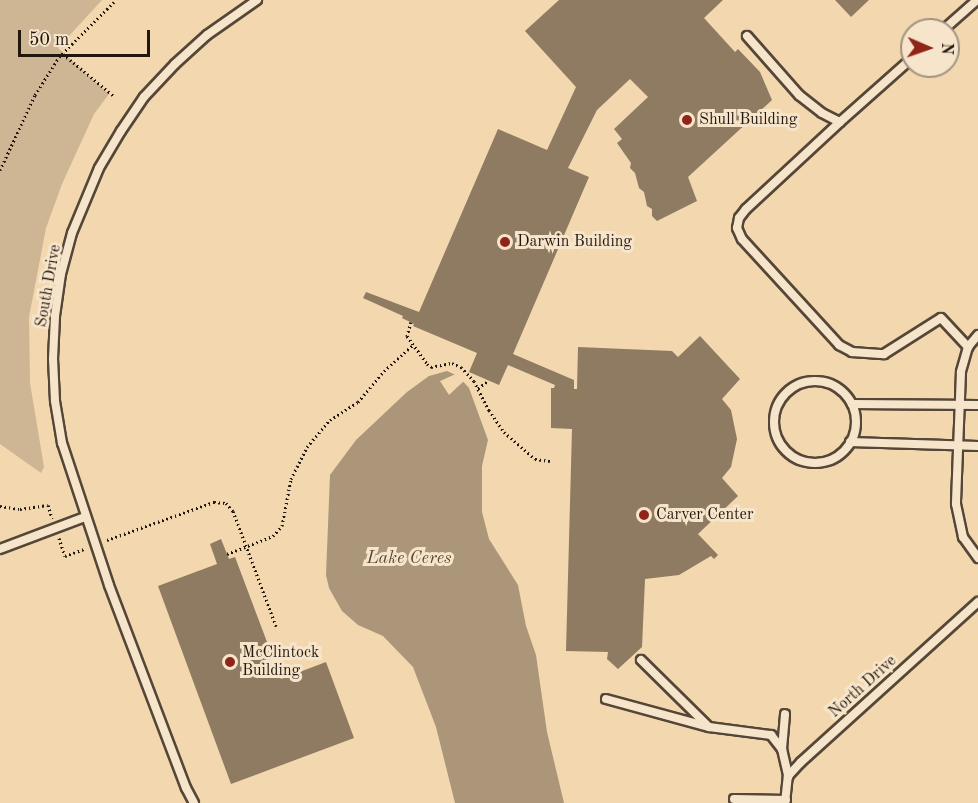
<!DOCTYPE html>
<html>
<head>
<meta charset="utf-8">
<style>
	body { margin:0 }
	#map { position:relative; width:978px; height:803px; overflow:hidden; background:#f2d7af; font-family:"Old Standard TT",serif }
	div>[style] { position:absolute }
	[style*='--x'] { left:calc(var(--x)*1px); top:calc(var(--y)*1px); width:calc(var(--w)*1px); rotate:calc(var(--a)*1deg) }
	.green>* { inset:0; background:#ceb694 }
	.water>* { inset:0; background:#ab9679 }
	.pier>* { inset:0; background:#f2d7af }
	.building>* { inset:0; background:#8e7b62 }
	.path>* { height:3px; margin-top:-1.5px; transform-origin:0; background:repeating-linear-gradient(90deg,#21170f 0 1.5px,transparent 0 4.5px) }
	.roads { filter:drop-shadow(2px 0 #554737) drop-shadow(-2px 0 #554737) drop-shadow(0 2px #554737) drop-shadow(0 -2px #554737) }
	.service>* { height:8px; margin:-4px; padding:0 4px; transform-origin:4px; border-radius:4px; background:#f7e5cb }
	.service>.ring { margin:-4px; padding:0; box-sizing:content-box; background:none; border:8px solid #f7e5cb; border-radius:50% }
	.dots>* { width:16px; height:16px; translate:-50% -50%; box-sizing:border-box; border:3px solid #f7e5cb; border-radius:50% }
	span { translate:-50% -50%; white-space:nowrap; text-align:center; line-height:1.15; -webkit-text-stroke:6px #f7e5cb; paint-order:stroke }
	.poi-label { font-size:16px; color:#21170f }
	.left { translate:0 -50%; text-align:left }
	.street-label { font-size:16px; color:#21170f }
	.water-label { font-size:18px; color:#584a39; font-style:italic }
	.north { position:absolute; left:900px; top:18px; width:60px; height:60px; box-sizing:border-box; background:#f7e5cb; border:2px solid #a19380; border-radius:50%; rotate:92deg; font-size:16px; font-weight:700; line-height:24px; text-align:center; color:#21170f }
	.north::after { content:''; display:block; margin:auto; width:21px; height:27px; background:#8f2418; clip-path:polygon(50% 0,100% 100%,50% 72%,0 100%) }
	.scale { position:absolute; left:18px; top:30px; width:132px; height:27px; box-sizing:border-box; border:3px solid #21170f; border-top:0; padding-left:8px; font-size:18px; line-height:21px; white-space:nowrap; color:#21170f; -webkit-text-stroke:4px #f7e5cb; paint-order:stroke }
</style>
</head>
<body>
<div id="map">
	<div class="green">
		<i style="clip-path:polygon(0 0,102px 0,58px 48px,109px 94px,94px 114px,62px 184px,46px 228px,29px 317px,30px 383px,44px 467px,41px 473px,0 444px)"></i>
	</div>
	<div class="water">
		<i style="clip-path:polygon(447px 371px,458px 376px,469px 388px,488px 440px,482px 466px,482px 512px,489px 539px,518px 585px,526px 626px,536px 655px,547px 732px,564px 803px,455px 803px,436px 727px,413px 667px,383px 636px,358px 625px,342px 611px,329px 588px,326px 575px,330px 475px,356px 440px,407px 392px,429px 376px)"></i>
	</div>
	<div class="pier">
		<i style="clip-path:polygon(458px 373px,465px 380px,449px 395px,440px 381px)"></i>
	</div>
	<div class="building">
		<i style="clip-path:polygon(559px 0,723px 0,704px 18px,735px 52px,738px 49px,760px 72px,772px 100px,688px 177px,697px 201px,657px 221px,652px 216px,652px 209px,647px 206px,644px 192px,639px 188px,635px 173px,630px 168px,631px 163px,617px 143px,622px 139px,614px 129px,648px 97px,630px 79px,597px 110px,568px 168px,589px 177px,513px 354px,574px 380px,574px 389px,577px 389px,578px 347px,672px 351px,678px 357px,700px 336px,740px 379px,722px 399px,731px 410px,737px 439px,731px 467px,722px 478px,738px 496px,698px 534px,718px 555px,714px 559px,711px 556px,679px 575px,645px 579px,642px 647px,618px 669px,607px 659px,608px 652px,566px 651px,572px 429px,551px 428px,551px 388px,554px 388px,555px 385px,508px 365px,499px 385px,469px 372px,477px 353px,413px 326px,414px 324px,402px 318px,403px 316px,363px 298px,366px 292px,419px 312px,498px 129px,547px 150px,576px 87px,525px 31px)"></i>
		<i style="clip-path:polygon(835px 0,869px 0,851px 17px)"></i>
		<i style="clip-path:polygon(221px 539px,229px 559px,235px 557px,281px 679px,326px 662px,354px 738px,231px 784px,158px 586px,217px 564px,210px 544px)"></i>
	</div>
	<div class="path">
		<i style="--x:63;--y:54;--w:67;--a:39.6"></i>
		<i style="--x:0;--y:170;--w:83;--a:-65"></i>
		<i style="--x:35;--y:95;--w:45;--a:-57.7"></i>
		<i style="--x:59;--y:57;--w:81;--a:-45"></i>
		<i style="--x:411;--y:322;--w:15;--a:106"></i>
		<i style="--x:407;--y:336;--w:34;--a:54"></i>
		<i style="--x:427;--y:364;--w:5;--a:37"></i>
		<i style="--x:431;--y:367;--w:21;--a:-11"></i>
		<i style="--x:452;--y:363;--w:10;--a:24"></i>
		<i style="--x:461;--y:367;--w:19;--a:47"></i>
		<i style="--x:474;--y:381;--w:33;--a:63"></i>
		<i style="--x:489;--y:410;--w:27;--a:56"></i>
		<i style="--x:504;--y:432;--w:41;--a:41.1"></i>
		<i style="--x:535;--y:459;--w:15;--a:8"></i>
		<i style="--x:478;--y:388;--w:12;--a:-35"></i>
		<i style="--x:0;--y:506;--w:20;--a:9"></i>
		<i style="--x:20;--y:509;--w:28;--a:-8"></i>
		<i style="--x:48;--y:505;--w:14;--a:73"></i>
		<i style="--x:59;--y:538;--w:19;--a:72"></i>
		<i style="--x:65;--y:556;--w:20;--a:-20"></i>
		<i style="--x:107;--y:540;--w:114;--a:-19.6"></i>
		<i style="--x:214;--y:502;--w:12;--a:5"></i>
		<i style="--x:226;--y:503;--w:11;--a:49"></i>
		<i style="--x:233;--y:511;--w:123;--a:69.5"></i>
		<i style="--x:227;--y:554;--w:49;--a:-21.4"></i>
		<i style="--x:273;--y:536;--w:13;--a:-48"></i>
		<i style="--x:282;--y:526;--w:48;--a:-79.2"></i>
		<i style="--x:291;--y:479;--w:36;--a:-63"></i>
		<i style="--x:307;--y:447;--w:35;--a:-50"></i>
		<i style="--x:330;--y:420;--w:33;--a:-33"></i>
		<i style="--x:358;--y:402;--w:40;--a:-50"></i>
		<i style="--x:384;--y:371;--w:39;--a:-42"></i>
	</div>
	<div class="roads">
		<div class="service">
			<i style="--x:943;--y:30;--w:45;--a:-41.4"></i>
			<i style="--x:747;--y:36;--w:79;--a:48.6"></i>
			<i style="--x:799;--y:95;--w:29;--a:38"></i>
			<i style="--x:822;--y:113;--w:20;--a:27"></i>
			<i style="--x:840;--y:122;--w:96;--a:-41.6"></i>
			<i style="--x:840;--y:122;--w:128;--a:137.2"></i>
			<i style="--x:746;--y:209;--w:11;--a:128"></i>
			<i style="--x:739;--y:218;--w:10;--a:101"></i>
			<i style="--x:737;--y:228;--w:12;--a:66"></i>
			<i style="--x:742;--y:239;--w:144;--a:47.5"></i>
			<i style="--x:839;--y:345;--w:15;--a:28"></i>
			<i style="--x:852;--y:352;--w:32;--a:4"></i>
			<i style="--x:884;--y:354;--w:67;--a:-32.3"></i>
			<i style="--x:941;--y:318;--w:40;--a:47"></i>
			<i style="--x:978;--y:335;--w:16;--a:130"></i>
			<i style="--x:968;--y:347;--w:26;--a:106"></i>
			<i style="--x:961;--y:372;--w:132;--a:92.2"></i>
			<i style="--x:956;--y:504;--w:34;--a:78"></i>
			<i style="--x:963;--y:537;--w:26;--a:54"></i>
			<i class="ring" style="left:774px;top:381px;width:74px;height:74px"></i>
			<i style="--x:852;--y:404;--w:126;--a:0.5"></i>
			<i style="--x:850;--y:442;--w:128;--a:1.8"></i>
			<i style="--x:0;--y:549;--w:91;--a:-20.6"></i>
			<i style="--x:641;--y:660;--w:94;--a:44.6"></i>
			<i style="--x:606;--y:699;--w:107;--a:15.2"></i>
			<i style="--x:709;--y:727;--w:63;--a:7.4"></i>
			<i style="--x:771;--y:735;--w:18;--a:52"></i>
			<i style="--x:782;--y:749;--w:28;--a:77"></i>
			<i style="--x:782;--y:749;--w:35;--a:-85"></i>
			<i style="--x:734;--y:799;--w:52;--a:1.1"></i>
			<i style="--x:194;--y:803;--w:17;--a:-118"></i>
			<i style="--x:186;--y:788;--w:217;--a:-110.8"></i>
			<i style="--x:109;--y:585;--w:150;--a:-108.3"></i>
			<i style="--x:62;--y:443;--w:43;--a:-99.5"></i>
			<i style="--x:55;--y:401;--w:42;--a:-92.7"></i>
			<i style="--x:53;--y:359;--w:43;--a:-87.3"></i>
			<i style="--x:55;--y:316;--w:42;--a:-81.9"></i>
			<i style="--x:61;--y:274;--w:42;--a:-75"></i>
			<i style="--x:72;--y:233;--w:70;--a:-67.4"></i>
			<i style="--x:99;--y:168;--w:43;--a:-59.3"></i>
			<i style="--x:121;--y:131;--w:41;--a:-55.9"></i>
			<i style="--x:144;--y:97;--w:45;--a:-46.8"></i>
			<i style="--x:175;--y:64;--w:43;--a:-42.2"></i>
			<i style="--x:207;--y:35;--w:61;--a:-35"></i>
			<i style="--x:785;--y:803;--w:27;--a:-84"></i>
			<i style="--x:788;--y:776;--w:19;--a:-47"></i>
			<i style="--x:801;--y:762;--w:239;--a:-42.1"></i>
		</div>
	</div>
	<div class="dots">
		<i style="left:687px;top:120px;background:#8f2418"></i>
		<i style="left:505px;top:242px;background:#8f2418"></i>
		<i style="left:644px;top:515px;background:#8f2418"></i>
		<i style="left:230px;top:662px;background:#8f2418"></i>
	</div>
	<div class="poi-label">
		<span class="left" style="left:699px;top:120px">Shull Building</span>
		<span class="left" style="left:517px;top:242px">Darwin Building</span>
		<span class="left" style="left:656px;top:515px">Carver Center</span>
		<span class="left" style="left:242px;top:662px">McClintock<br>Building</span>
	</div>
	<div class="street-label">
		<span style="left:49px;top:286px;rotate:-80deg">South Drive</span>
		<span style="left:863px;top:687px;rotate:-42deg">North Drive</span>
	</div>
	<div class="water-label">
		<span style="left:409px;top:558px">Lake Ceres</span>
	</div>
	<div class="north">N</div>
	<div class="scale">50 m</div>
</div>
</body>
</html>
